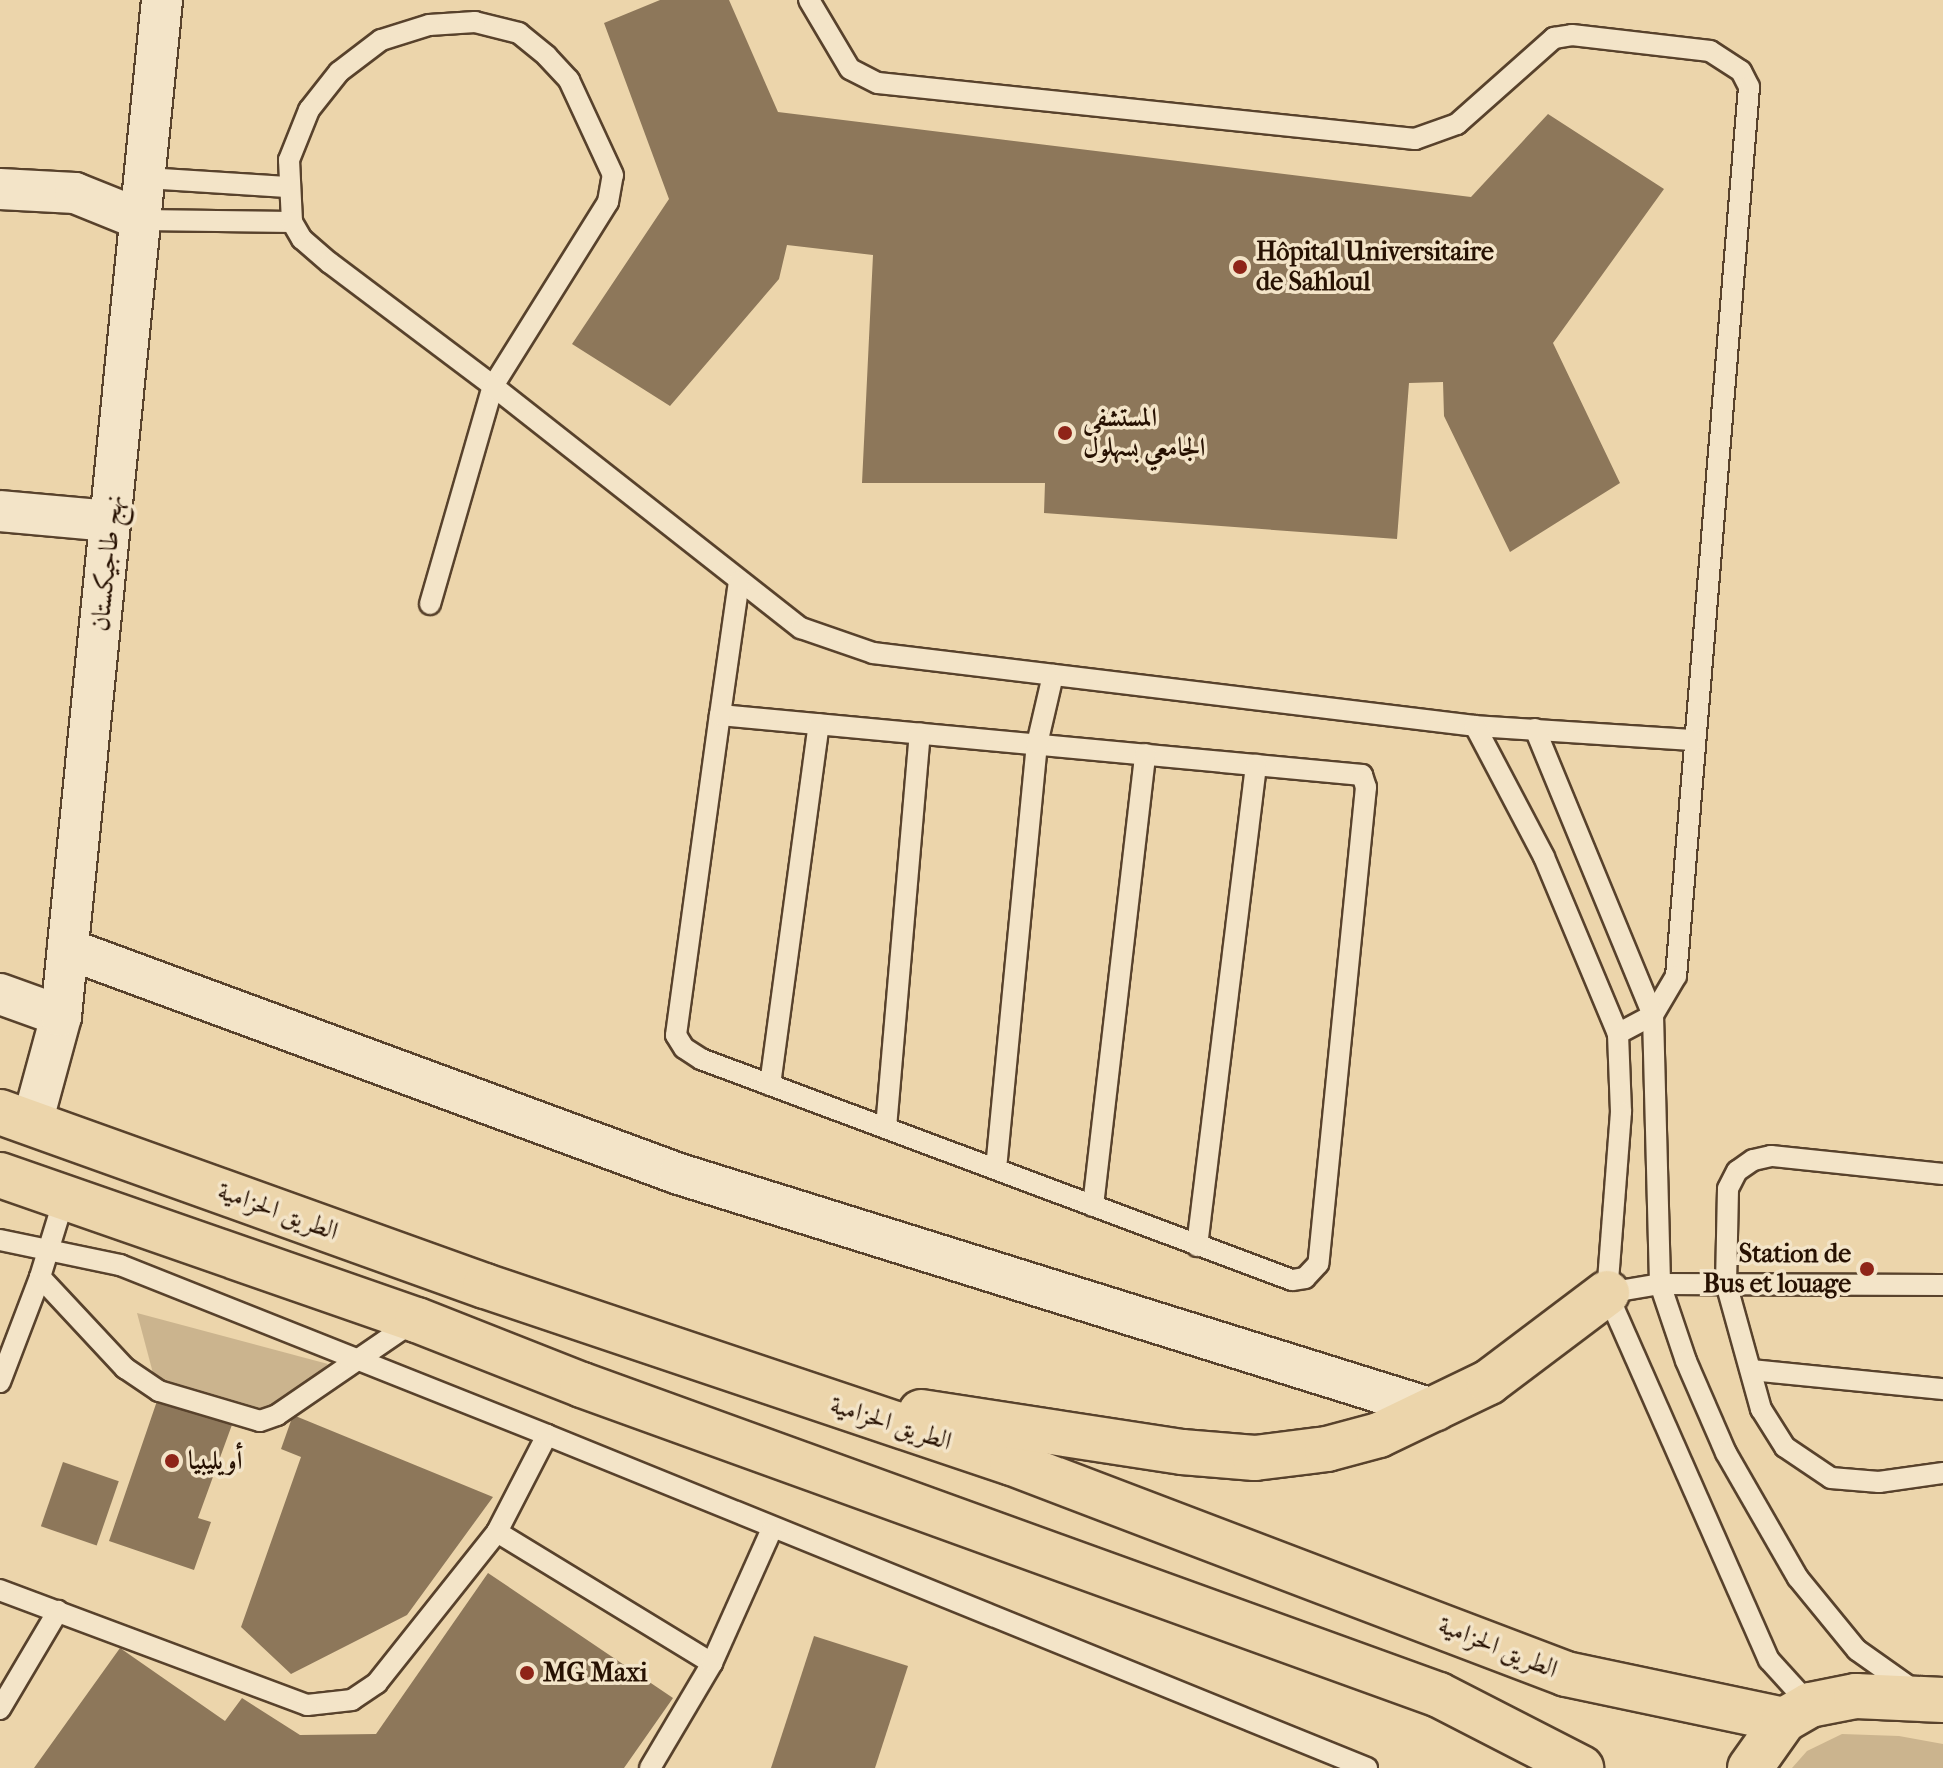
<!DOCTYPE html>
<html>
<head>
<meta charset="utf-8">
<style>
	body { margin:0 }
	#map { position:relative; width:1943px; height:1768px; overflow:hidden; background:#ecd5ab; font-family:"IM FELL French Canon",Amiri,serif }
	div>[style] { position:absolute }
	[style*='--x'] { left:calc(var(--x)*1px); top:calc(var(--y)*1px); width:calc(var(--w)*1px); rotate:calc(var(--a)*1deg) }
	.green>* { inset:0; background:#cbb48e }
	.building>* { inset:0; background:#8d775a; transform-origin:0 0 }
	.roads { filter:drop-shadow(2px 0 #58422c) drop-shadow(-2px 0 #58422c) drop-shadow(0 2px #58422c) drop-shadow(0 -2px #58422c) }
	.service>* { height:20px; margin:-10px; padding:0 10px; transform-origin:10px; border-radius:10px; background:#f3e4c8 }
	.minor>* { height:40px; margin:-20px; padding:0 20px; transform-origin:20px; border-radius:20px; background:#f3e4c8 }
	.trunk>* { height:44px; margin:-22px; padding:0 22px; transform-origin:22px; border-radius:22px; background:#ecd5ab }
	.dots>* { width:22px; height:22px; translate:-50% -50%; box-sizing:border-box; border:4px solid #f3e4c8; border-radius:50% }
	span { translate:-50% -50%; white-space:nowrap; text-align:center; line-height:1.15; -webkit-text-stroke:7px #f3e4c8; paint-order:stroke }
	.poi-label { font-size:26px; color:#271102; font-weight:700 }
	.left { translate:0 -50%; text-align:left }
	.right { translate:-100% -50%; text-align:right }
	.street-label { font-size:26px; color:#271102 }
</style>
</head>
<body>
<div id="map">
	<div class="green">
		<i style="clip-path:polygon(137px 1313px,328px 1364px,274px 1412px,154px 1377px)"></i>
		<i style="clip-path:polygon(1842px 1734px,1899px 1736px,1943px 1744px,1943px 1768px,1792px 1768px,1807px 1751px)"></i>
	</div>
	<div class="building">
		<i style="clip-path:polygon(660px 0,729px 0,778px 112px,1471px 197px,1548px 114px,1664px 189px,1553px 343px,1620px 483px,1510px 552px,1444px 416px,1443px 382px,1409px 383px,1397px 539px,1044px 513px,1045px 483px,862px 483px,873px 255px,787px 245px,779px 279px,670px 406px,572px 344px,669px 199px,604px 23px)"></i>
		<i style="clip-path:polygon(158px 1398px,233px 1422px,198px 1518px,211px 1522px,194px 1570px,109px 1541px)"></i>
		<i style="clip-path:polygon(293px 1415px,493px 1497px,407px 1615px,291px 1674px,241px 1627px,301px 1457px,281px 1449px)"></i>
		<i style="left:63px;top:1462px;width:59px;height:68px;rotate:19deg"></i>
		<i style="clip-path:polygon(488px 1573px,673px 1698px,624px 1768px,34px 1768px,120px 1648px,225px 1721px,242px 1698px,300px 1735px,376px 1734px)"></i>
		<i style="clip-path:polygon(814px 1636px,908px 1666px,875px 1768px,771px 1768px)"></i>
	</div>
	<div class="roads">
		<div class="service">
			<i style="--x:809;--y:0;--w:80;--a:59.3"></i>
			<i style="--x:850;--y:69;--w:31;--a:27"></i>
			<i style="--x:878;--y:83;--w:540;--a:5.95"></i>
			<i style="--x:1415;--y:139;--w:45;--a:-19.7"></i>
			<i style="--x:1457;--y:124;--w:130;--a:-41.6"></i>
			<i style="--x:1554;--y:38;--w:18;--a:-9"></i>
			<i style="--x:1572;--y:35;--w:139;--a:6.6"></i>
			<i style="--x:1710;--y:51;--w:37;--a:33"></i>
			<i style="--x:1741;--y:71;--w:18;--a:63"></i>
			<i style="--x:1749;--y:87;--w:892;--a:94.69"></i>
			<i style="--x:1676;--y:976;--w:45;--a:120.5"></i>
			<i style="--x:1653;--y:1015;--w:40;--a:152"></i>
			<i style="--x:146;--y:178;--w:141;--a:3.7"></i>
			<i style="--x:142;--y:220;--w:150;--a:0.8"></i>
			<i style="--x:430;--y:604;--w:227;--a:-73.9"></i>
			<i style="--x:493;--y:386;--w:217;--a:-58"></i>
			<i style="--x:608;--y:202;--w:27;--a:-80"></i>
			<i style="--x:613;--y:175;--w:105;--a:-114.9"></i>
			<i style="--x:569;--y:80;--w:33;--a:-133"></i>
			<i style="--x:547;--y:56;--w:36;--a:-141"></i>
			<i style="--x:519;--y:33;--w:45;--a:-166"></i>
			<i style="--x:475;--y:22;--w:46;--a:176.3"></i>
			<i style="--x:429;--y:25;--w:50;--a:162.6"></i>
			<i style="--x:381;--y:40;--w:53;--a:142.7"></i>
			<i style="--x:339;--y:72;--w:48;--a:128.3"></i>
			<i style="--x:309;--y:110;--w:54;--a:111.8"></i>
			<i style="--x:289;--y:160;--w:62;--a:87.2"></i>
			<i style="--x:292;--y:222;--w:20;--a:60"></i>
			<i style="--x:302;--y:239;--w:37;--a:41"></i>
			<i style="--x:330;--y:263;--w:204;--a:37"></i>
			<i style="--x:493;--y:386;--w:392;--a:38.2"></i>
			<i style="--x:801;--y:628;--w:76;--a:19.1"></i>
			<i style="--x:873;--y:653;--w:606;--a:6.91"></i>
			<i style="--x:1475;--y:726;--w:219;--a:3.7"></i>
			<i style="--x:720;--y:715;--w:645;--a:5.34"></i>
			<i style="--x:1362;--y:775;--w:13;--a:72"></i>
			<i style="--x:1366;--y:787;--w:479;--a:95.7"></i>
			<i style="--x:1318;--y:1264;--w:19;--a:133"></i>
			<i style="--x:1305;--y:1278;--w:13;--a:171"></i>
			<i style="--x:1292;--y:1280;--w:631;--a:-159.5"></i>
			<i style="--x:701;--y:1059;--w:20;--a:-147"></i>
			<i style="--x:684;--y:1048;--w:15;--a:-122"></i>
			<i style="--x:676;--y:1035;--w:323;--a:-82.2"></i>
			<i style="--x:720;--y:715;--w:135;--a:-81.9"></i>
			<i style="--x:1475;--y:726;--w:148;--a:62.2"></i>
			<i style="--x:1544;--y:857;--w:192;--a:67.3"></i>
			<i style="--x:1618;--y:1034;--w:78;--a:87.8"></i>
			<i style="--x:1621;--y:1112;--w:182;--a:94.4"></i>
			<i style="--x:1607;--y:1293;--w:401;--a:66.2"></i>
			<i style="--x:1769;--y:1660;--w:61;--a:47.7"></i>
			<i style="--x:1535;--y:729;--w:309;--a:67.6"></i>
			<i style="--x:1653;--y:1015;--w:269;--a:88.5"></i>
			<i style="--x:1660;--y:1284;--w:81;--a:71.3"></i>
			<i style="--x:1686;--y:1361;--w:100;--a:66.5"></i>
			<i style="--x:1726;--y:1453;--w:144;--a:60.1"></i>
			<i style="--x:1798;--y:1578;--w:93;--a:50.7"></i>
			<i style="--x:1857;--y:1650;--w:71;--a:35.3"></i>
			<i style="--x:770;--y:1085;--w:364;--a:-82.3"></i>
			<i style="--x:886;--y:1128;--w:396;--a:-85.1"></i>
			<i style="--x:996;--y:1169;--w:427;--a:-84.5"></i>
			<i style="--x:1037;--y:744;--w:71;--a:-76.9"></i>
			<i style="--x:1943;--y:1174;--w:173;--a:-174"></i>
			<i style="--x:1771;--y:1156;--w:18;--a:167"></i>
			<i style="--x:1753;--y:1160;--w:19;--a:145"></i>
			<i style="--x:1737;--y:1171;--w:20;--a:117"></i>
			<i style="--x:1728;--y:1189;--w:94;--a:91.2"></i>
			<i style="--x:1726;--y:1283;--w:131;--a:74.5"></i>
			<i style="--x:1761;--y:1409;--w:45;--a:57.7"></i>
			<i style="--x:1785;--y:1447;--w:55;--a:34"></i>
			<i style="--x:1831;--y:1478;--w:48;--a:4.8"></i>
			<i style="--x:1879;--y:1482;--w:65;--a:-8"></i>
			<i style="--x:64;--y:1199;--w:82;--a:107.1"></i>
			<i style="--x:40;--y:1277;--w:125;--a:47"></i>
			<i style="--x:125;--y:1368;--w:41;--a:34.1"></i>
			<i style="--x:159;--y:1391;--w:105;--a:16.5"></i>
			<i style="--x:260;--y:1421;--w:18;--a:-19"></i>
			<i style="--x:277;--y:1415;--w:168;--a:-34.4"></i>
			<i style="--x:1093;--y:1206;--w:455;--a:-83.4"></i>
			<i style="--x:0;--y:1240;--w:123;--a:11.8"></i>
			<i style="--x:120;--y:1265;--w:460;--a:21.7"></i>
			<i style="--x:547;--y:1435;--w:109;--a:117.3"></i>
			<i style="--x:497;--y:1532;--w:193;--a:128.5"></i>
			<i style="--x:377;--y:1683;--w:30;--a:146"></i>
			<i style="--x:352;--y:1700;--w:45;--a:173.7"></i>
			<i style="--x:307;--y:1705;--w:328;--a:-159.5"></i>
			<i style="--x:1197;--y:1246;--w:485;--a:-83"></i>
			<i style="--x:1607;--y:1293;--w:54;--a:-9.6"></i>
			<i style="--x:1660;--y:1284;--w:283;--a:0.2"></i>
			<i style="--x:1751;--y:1370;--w:193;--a:5.7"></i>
			<i style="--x:0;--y:1382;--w:112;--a:-69.1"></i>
			<i style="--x:547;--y:1435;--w:885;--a:22.1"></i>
			<i style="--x:497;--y:1532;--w:252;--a:31.4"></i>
			<i style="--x:0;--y:1709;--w:114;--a:-59.4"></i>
			<i style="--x:650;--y:1768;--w:122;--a:-59.4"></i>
			<i style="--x:712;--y:1663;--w:147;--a:-65.9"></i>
		</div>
		<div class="minor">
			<i style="--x:0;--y:189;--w:75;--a:3.1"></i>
			<i style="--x:75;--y:193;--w:72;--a:21.9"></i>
			<i style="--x:0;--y:511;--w:110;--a:5.2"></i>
			<i style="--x:68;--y:949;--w:651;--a:20.22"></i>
			<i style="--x:679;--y:1174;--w:793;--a:17.32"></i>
			<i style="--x:0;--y:994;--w:65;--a:19.8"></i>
			<i style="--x:32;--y:1123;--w:111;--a:-74.8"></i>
			<i style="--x:61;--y:1016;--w:1021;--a:-84.32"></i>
		</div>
		<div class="trunk">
			<i style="--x:0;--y:1112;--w:515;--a:19.74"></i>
			<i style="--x:485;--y:1286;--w:556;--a:18.57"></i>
			<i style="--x:1012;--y:1463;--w:593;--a:20.85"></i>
			<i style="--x:1566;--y:1674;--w:223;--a:11.9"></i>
			<i style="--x:0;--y:1175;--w:441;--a:19.2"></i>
			<i style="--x:417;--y:1320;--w:177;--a:21.5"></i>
			<i style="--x:582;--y:1385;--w:911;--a:19.89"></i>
			<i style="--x:1439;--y:1695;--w:160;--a:27.2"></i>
			<i style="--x:921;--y:1412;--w:264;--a:8.7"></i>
			<i style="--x:1182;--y:1452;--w:73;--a:4.7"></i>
			<i style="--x:1255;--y:1458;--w:73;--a:-7.1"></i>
			<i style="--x:1327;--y:1449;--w:54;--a:-15.1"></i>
			<i style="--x:1379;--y:1435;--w:122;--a:-25.7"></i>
			<i style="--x:1489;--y:1382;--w:148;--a:-37"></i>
			<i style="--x:1750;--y:1768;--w:59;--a:-54.7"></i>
			<i style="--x:1784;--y:1720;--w:30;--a:-30"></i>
			<i style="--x:1810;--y:1705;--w:47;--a:-11.1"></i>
			<i style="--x:1856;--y:1696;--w:87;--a:2.6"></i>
		</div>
	</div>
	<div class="dots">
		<i style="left:1240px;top:267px;background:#8f2418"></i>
		<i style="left:1065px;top:433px;background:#8f2418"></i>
		<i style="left:1867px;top:1269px;background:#8f2418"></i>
		<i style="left:172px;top:1461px;background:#8f2418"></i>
		<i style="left:527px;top:1673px;background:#8f2418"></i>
	</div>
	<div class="poi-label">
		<span class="left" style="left:1256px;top:267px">Hôpital Universitaire<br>de Sahloul</span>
		<span class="left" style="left:1083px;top:433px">المستشفى<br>الجامعي بسهلول</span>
		<span class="right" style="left:1851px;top:1269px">Station de<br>Bus et louage</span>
		<span class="left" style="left:188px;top:1461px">أويليبيا</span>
		<span class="left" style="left:543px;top:1673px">MG Maxi</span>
	</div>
	<div class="street-label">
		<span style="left:107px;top:563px;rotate:-84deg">نهج طاجيكستان</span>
		<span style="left:278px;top:1211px;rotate:20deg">الطريق الحزامية</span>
		<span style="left:891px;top:1423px;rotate:18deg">الطريق الحزامية</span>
		<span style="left:1498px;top:1647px;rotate:22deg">الطريق الحزامية</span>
	</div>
</div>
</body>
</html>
